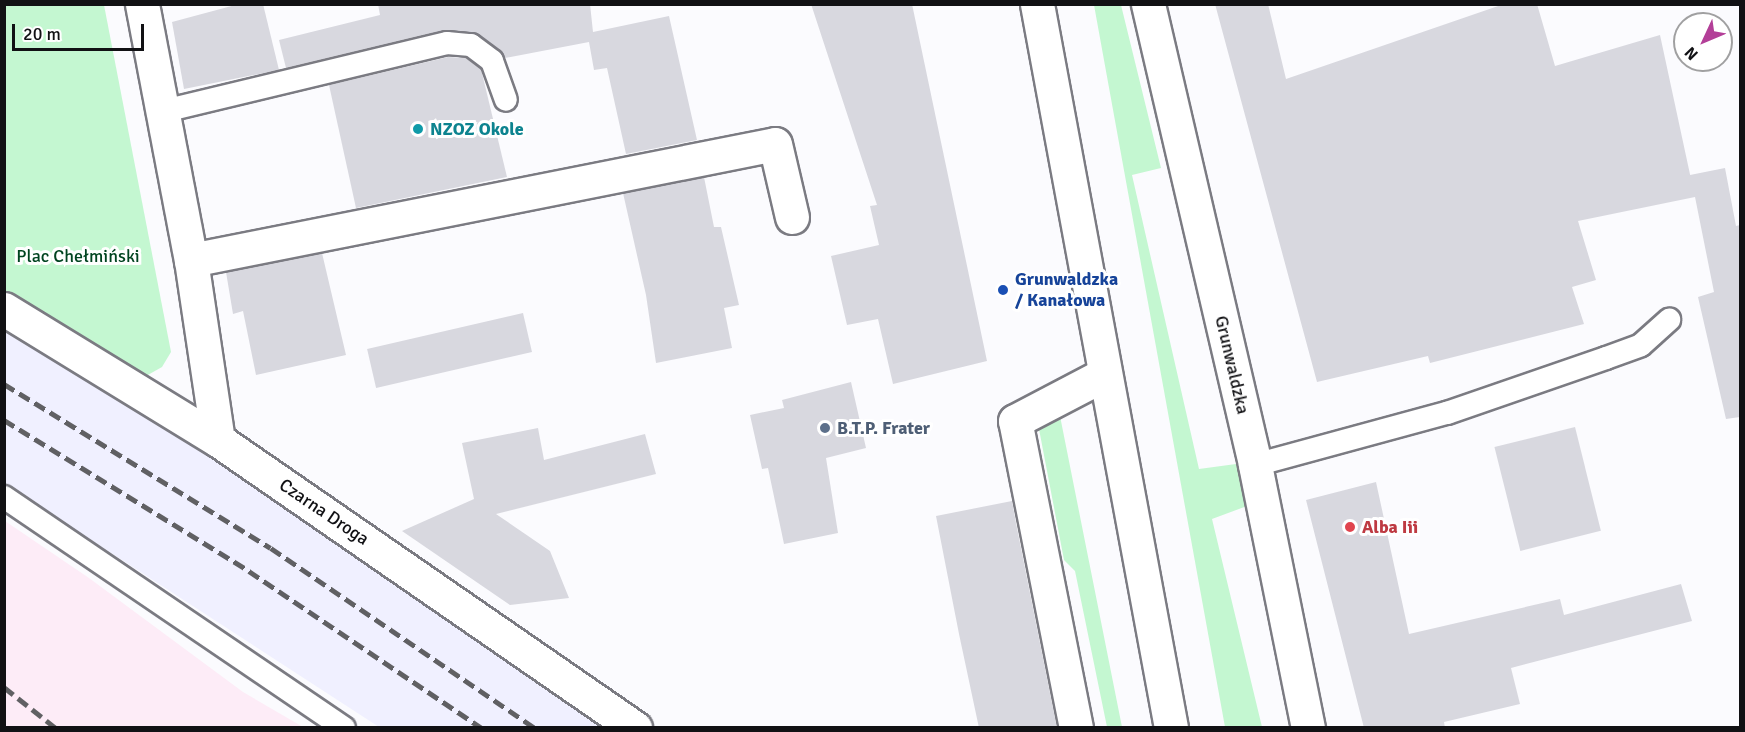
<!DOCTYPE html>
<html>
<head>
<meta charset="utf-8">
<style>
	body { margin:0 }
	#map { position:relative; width:1745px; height:732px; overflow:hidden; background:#fbfbfe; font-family:Signika,sans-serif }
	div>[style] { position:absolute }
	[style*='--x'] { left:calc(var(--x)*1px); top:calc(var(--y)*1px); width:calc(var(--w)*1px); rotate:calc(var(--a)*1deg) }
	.industrial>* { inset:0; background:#fdecf7 }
	.built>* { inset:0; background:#f0f0ff }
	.green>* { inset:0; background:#c4f7d1 }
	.building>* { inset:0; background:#d8d8df; transform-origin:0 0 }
	.roads { filter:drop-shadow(2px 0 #7b7b82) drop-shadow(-2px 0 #7b7b82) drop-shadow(0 2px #7b7b82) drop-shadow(0 -2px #7b7b82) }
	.lane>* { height:22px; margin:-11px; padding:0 11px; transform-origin:11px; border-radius:11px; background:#fff }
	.street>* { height:33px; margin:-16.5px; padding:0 16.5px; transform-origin:16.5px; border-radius:16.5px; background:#fff }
	.secondary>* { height:33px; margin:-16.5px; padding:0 16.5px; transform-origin:16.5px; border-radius:16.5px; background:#fff }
	.rail>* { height:4.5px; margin-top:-2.25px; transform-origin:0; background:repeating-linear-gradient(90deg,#606063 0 12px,transparent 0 18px) }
	.dots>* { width:16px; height:16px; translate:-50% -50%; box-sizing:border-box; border:3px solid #fff; border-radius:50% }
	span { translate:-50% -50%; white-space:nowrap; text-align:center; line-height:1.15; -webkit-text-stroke:6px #fff; paint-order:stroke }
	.culture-label { font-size:18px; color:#0d838f; font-weight:700 }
	.left { translate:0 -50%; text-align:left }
	.park-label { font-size:18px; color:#004420 }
	.transit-label { font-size:18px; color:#164399; font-weight:700 }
	.street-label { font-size:18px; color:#111114 }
	.service-label { font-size:18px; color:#4e5e75; font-weight:700 }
	.health-label { font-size:18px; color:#be3a42; font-weight:700 }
	.frame { position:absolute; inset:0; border:6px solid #111114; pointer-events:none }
	.north { position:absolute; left:1673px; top:12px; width:60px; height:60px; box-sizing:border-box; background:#fff; border:2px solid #a0a0a1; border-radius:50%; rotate:226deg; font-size:16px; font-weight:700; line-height:24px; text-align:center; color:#111114 }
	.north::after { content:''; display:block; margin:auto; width:21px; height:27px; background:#b33f98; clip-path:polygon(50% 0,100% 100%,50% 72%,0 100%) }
	.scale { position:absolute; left:12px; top:24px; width:132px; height:27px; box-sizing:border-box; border:3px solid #111114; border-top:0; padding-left:8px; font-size:18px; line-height:21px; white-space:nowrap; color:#111114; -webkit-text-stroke:4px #fff; paint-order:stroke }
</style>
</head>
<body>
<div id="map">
	<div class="industrial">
		<i style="clip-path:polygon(5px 521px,89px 578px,243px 692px,303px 727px,5px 727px)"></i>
	</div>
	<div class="built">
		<i style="clip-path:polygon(4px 309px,613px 727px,379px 727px,5px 484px)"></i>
	</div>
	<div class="green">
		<i style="clip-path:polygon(5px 5px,104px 5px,171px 352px,162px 367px,146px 376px,5px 299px)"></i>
		<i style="clip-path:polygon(1094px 5px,1121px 5px,1161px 168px,1132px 175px,1199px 469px,1236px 464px,1247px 506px,1212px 519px,1262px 727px,1225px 727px)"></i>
		<i style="clip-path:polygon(1060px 416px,1122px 727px,1107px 727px,1075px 571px,1064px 560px,1039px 429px)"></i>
	</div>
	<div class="building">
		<i style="clip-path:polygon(239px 4px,263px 4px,279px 70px,184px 89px,172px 22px)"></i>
		<i style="clip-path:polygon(378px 4px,590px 4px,593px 32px,669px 16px,697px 140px,626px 154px,607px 68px,594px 70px,589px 42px,505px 58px,479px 34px,444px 30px,286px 68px,279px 40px,380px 15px)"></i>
		<i style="clip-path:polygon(811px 4px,912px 4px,987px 361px,893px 384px,878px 319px,847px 325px,831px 256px,879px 245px,870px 206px,877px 205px)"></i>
		<i style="clip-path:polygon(1215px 4px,1268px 4px,1286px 79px,1504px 4px,1537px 4px,1555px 66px,1660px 35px,1691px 179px,1690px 175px,1725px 168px,1736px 226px,1740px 225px,1740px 417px,1726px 419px,1698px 297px,1714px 292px,1695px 197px,1578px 221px,1596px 280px,1572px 287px,1584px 324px,1430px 363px,1428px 356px,1317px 382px)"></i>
		<i style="clip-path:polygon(448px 57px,466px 58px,481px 69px,507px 177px,356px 208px,329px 85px)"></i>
		<i style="clip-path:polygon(704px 177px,714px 227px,721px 227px,739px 305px,724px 308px,732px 348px,656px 363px,646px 295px,623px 193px)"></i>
		<i style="clip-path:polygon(322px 253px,346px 355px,256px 375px,243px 311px,233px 314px,226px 272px)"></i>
		<i style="left:523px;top:313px;width:40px;height:160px;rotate:77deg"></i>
		<i style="clip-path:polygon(851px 382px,866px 448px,826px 458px,838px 533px,784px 544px,768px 468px,762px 469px,750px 415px,784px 408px,782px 400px)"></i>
		<i style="left:1575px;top:427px;width:107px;height:83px;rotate:76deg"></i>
		<i style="clip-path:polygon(538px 428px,544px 460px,645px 434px,656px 474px,496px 514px,550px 551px,569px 598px,510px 605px,402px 531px,474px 499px,462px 443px)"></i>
		<i style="clip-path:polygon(1376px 482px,1409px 634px,1560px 599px,1564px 615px,1681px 584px,1692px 621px,1511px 668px,1520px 704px,1444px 722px,1445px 728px,1364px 728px,1306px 500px)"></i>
		<i style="clip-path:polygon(1012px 501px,1016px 523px,1057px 728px,979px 728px,959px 634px,936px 516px)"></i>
	</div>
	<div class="roads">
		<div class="lane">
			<i style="--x:164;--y:111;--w:291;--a:-13.5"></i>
			<i style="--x:447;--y:43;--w:24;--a:5"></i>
			<i style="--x:471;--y:45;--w:26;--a:37"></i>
			<i style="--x:492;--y:61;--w:41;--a:70.3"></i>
			<i style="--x:1255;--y:465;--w:199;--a:-15.2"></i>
			<i style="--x:1447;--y:413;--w:168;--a:-19.1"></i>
			<i style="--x:1606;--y:358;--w:37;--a:-20"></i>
			<i style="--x:1641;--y:345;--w:38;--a:-42"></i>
			<i style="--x:4;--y:497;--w:411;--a:34.2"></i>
		</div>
		<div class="street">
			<i style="--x:142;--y:4;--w:261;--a:79.2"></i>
			<i style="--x:191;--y:260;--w:182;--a:81.5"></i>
			<i style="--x:1148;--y:4;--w:473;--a:76.9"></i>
			<i style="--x:1255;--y:465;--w:268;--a:78.6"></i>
			<i style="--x:191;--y:260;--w:595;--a:-11.23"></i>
			<i style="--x:775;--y:144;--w:75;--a:76.9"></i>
			<i style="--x:4;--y:309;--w:251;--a:31.5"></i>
			<i style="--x:218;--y:440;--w:507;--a:34.63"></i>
			<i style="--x:1076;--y:728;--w:313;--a:-101.2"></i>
			<i style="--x:1015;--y:421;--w:99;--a:-27.6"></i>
		</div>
		<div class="secondary">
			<i style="--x:1037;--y:4;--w:736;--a:79.51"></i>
		</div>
	</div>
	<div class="rail">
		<i style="--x:4;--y:384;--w:313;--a:31.6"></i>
		<i style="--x:271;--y:548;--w:320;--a:34.3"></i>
		<i style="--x:4;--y:420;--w:288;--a:31.6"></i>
		<i style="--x:249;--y:571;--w:281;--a:34"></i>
		<i style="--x:4;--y:687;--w:66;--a:38.3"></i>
	</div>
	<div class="dots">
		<i style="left:418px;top:129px;background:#0f9aa8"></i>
		<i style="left:1003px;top:290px;background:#1a4fb4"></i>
		<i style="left:825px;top:428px;background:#5c6f8a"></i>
		<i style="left:1350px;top:527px;background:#e0444e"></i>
	</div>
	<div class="culture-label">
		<span class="left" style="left:430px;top:129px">NZOZ Okole</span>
	</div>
	<div class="park-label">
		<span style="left:78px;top:256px">Plac Chełmiński</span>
	</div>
	<div class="transit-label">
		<span class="left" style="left:1015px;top:290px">Grunwaldzka<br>/ Kanałowa</span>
	</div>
	<div class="street-label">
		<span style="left:1232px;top:365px;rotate:77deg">Grunwaldzka</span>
		<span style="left:324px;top:512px;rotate:34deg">Czarna Droga</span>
	</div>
	<div class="service-label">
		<span class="left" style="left:837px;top:428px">B.T.P. Frater</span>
	</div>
	<div class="health-label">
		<span class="left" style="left:1362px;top:527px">Alba Iii</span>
	</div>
	<div class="frame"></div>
	<div class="north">N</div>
	<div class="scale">20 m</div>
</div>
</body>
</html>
